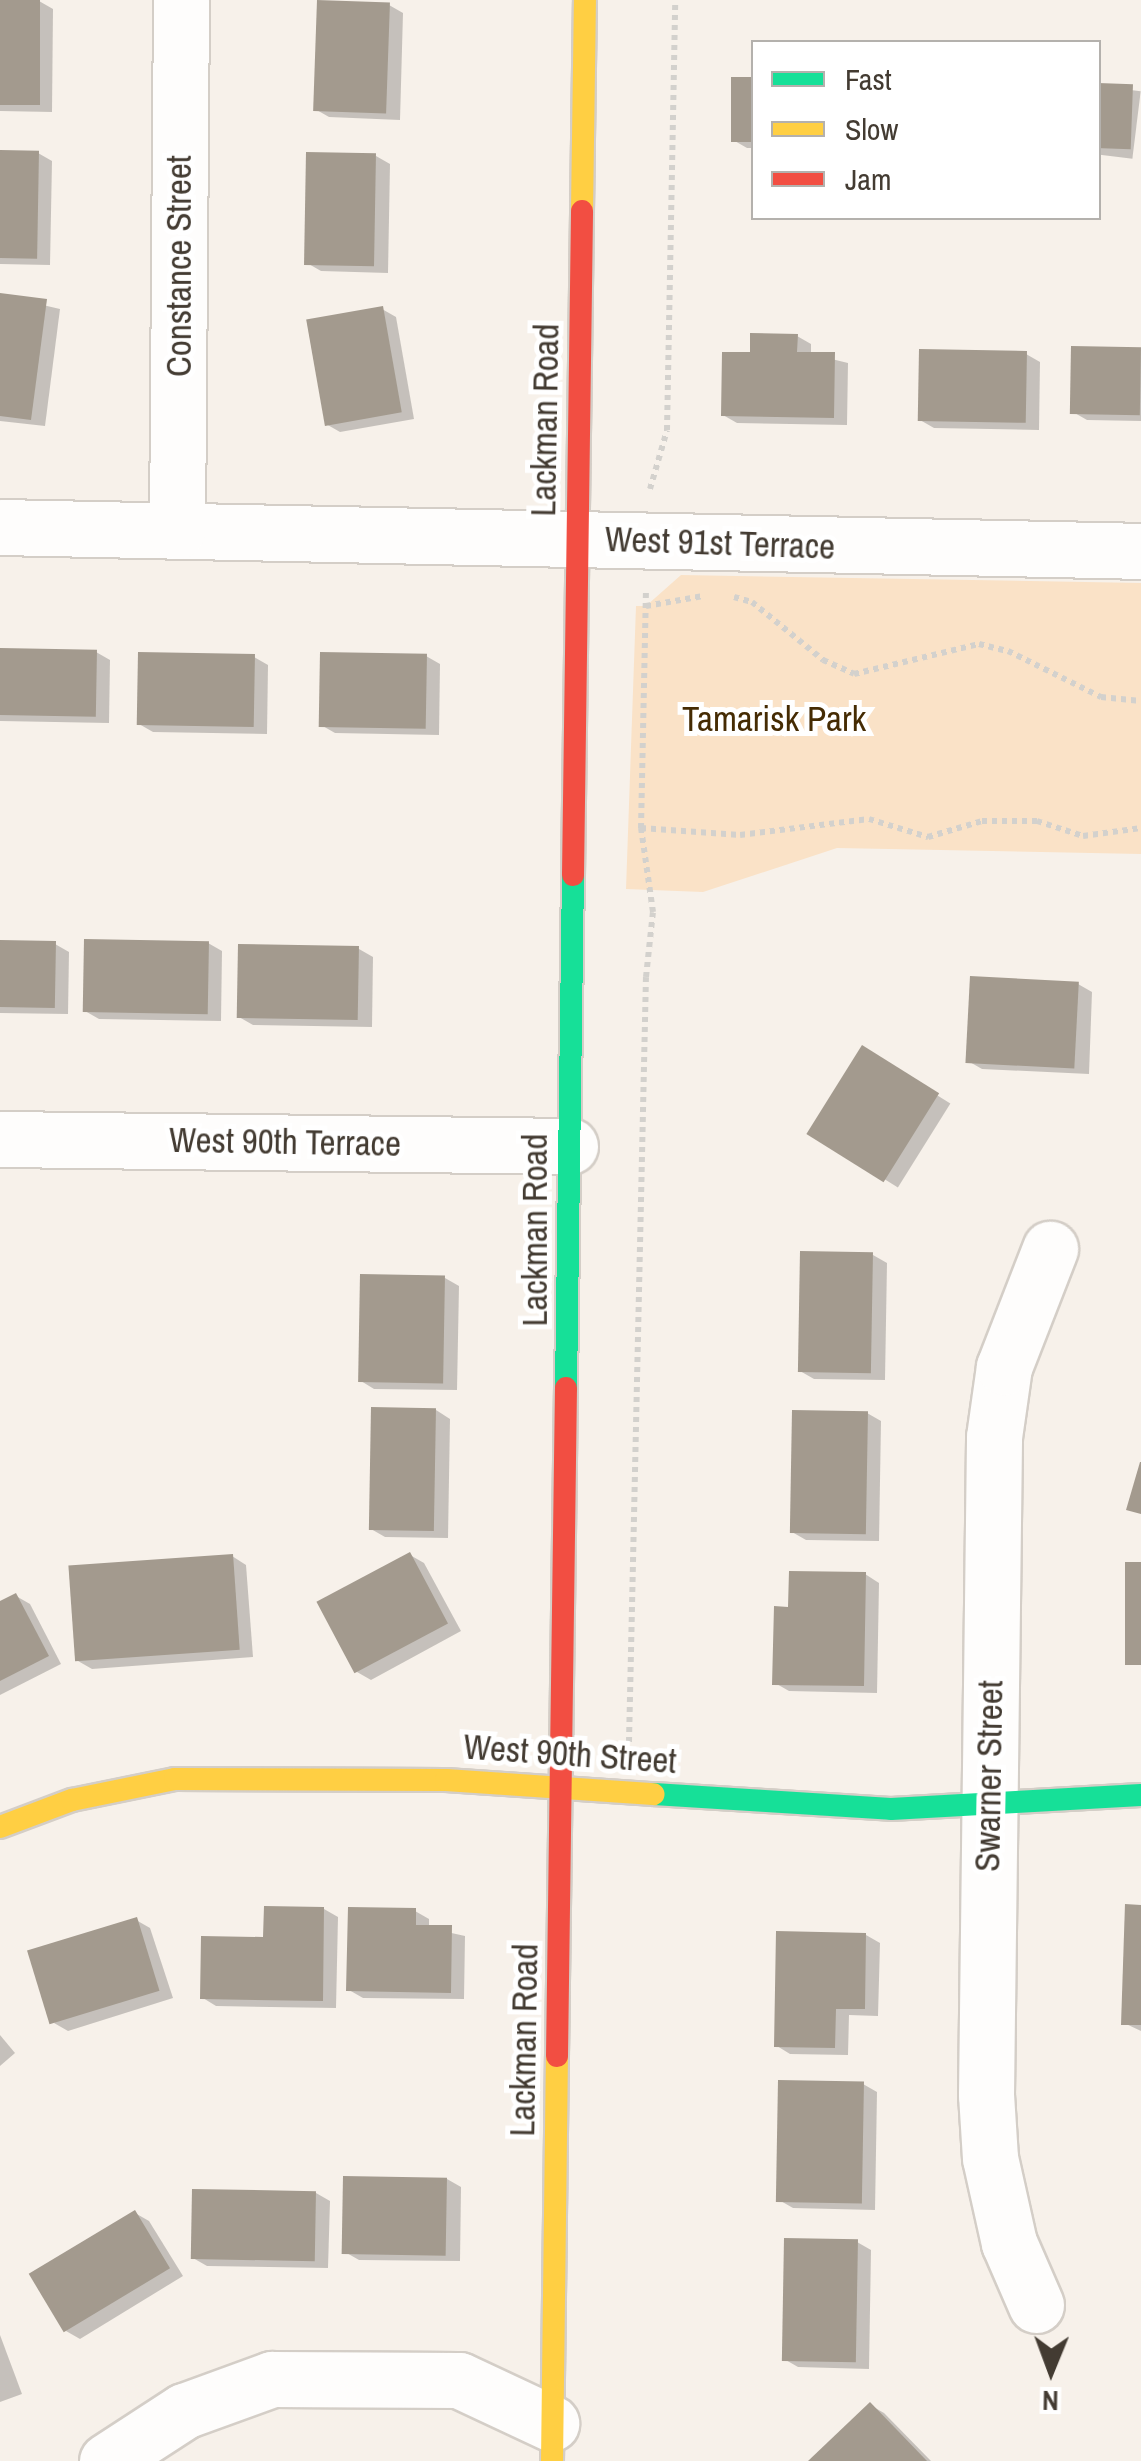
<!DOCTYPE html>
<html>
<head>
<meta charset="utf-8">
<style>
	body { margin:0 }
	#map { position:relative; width:1141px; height:2461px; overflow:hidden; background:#f7f1ea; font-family:"Archivo Narrow",sans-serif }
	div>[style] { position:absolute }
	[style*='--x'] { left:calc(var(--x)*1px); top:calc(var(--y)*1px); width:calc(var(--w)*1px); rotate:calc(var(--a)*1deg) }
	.green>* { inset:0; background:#fae2c7 }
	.shadow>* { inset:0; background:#0003; transform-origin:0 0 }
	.building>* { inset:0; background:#a39a8e; transform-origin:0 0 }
	.path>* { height:6px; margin-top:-3px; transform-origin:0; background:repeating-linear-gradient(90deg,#d3d1cd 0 5px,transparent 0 10px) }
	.roads { filter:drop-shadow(2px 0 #d4cec7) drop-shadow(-2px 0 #d4cec7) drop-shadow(0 2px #d4cec7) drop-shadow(0 -2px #d4cec7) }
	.street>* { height:55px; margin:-27.5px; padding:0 27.5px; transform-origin:27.5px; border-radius:27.5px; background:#fefdfc }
	.fast>* { height:22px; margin:-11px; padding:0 11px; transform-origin:11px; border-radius:11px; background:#16e098 }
	.slow>* { height:22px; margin:-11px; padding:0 11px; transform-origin:11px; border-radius:11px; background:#ffcf43 }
	.jam>* { height:22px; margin:-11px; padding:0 11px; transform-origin:11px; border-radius:11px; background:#f24e42 }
	span { translate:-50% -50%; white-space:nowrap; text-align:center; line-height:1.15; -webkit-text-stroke:10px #fff; paint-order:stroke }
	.street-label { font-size:35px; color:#433b32 }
	.park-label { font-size:35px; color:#452b03 }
	.legend { position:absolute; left:751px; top:40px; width:350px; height:180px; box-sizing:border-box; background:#fff; border:2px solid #b4b1ad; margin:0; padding:12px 18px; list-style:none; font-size:30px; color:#433b32 }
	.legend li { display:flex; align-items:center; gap:20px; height:50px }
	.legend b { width:50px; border:2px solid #b4b1ad }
	.north { position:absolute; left:1001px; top:2321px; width:100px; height:100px; -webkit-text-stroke:8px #fff; paint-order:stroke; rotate:181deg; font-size:28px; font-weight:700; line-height:40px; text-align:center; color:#433b32 }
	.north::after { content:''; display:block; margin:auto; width:35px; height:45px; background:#433b32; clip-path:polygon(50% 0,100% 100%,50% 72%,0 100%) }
</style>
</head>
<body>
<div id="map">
	<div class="green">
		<i style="clip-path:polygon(681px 575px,1141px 583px,1141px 854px,837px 848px,703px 892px,626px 889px,636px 606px,646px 606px)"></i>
	</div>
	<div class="shadow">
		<i style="clip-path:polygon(0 1px,39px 1px,53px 9px,52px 112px,0 111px)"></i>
		<i style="clip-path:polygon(389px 5px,403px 13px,400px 120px,329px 117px,315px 109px)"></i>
		<i style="clip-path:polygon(754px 80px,754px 148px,747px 148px,733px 140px)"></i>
		<i style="left:1098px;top:86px;width:43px;height:68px;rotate:7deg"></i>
		<i style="clip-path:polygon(0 152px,38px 153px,52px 161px,50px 265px,0 264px)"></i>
		<i style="clip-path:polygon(376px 156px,390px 164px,388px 273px,321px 271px,307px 263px)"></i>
		<i style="clip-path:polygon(0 295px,60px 309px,45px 426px,0 421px)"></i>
		<i style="clip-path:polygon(382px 309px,396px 317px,414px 419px,340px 432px,326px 424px)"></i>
		<i style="clip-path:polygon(797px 336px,811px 344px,811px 354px,848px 363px,847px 425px,737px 423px,723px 415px,752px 355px)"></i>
		<i style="clip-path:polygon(1141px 349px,1141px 421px,1087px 420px,1073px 412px)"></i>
		<i style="clip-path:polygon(1026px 354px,1040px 362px,1039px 430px,934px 428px,920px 420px)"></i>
		<i style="clip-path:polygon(0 650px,96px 652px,110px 660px,109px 723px,0 721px)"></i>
		<i style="clip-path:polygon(426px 656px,440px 664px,439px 735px,335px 733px,321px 725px)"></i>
		<i style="clip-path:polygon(254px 657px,268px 665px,267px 734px,153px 732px,139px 724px)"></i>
		<i style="clip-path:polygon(0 943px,55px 944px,69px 952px,68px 1014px,0 1013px)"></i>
		<i style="clip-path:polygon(208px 943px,222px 951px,221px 1021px,99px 1019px,85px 1011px)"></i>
		<i style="clip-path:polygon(359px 949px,373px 957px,372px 1027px,253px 1025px,239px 1017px)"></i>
		<i style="clip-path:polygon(1078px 984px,1092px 992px,1089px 1074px,982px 1069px,968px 1061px)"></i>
		<i style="left:863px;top:1049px;width:103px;height:99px;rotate:32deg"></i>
		<i style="clip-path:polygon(873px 1255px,887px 1263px,885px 1380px,814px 1379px,800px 1371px)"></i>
		<i style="clip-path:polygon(445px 1278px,459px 1286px,457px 1390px,374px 1389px,361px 1381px)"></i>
		<i style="clip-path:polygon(436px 1410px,450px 1419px,448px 1538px,385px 1537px,371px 1529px)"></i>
		<i style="clip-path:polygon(867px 1413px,881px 1421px,879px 1541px,806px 1540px,792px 1532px)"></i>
		<i style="clip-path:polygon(410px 1555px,424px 1563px,461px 1631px,371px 1680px,357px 1672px)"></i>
		<i style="clip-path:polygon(232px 1556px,246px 1565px,253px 1657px,92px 1669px,78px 1661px)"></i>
		<i style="clip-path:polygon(865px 1574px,879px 1583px,877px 1693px,789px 1691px,775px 1683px)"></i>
		<i style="clip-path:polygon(16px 1596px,30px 1604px,61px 1664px,0 1695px,0 1604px)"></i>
		<i style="clip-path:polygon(1141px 1907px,1141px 2031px,1124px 2023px)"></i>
		<i style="clip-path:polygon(324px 1909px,338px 1917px,336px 2008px,216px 2006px,203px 1998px)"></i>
		<i style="clip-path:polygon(415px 1911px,429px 1919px,429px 1928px,465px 1936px,464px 1999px,363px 1998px,349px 1990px)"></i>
		<i style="clip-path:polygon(136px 1920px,150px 1928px,173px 1998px,68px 2031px,54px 2023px)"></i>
		<i style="clip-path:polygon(866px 1935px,880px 1943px,878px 2016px,849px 2015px,848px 2055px,790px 2054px,777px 2046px)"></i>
		<i style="clip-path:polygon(0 2035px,15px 2053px,0 2066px)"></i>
		<i style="clip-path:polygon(863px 2084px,877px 2092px,875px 2210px,793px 2208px,779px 2200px)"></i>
		<i style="clip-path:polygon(447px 2179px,461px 2187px,460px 2261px,359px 2260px,345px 2252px)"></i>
		<i style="clip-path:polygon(316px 2193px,330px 2201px,328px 2268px,207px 2266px,193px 2258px)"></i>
		<i style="clip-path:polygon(135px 2213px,149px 2221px,183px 2276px,80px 2339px,66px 2331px)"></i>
		<i style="clip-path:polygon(857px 2242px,871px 2250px,869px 2369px,798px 2367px,784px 2359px)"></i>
		<i style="clip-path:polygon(0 2335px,22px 2394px,0 2402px)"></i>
		<i style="clip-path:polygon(870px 2405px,884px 2413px,931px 2461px,814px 2461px)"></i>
	</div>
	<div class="building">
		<i style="left:0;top:0;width:40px;height:105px"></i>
		<i style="left:317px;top:0;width:73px;height:111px;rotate:2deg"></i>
		<i style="left:731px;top:77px;width:23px;height:65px"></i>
		<i style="left:1098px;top:83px;width:35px;height:65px;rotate:2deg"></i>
		<i style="left:0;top:150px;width:39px;height:108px;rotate:1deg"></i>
		<i style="left:306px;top:152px;width:70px;height:113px;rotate:1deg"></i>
		<i style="clip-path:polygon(0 293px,47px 299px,31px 420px,0 416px)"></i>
		<i style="left:383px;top:306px;width:108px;height:78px;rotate:80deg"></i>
		<i style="clip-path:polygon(750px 333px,798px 334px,797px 352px,835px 352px,834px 418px,721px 416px,722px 352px,750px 352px)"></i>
		<i style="left:1071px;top:346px;width:70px;height:68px;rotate:1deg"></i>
		<i style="left:919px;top:349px;width:108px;height:72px;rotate:1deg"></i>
		<i style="left:0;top:648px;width:97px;height:67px;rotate:1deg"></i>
		<i style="left:138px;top:652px;width:117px;height:73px;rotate:1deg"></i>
		<i style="left:320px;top:652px;width:107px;height:75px;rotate:1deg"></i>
		<i style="left:84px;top:939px;width:125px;height:73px;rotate:1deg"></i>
		<i style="left:0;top:940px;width:56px;height:67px;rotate:1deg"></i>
		<i style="left:238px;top:944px;width:121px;height:74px;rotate:1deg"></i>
		<i style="left:970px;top:976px;width:109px;height:87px;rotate:3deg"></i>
		<i style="left:862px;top:1045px;width:91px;height:105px;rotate:32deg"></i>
		<i style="left:800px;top:1251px;width:73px;height:121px;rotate:1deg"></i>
		<i style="left:360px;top:1274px;width:85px;height:108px;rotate:1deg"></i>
		<i style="left:371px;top:1407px;width:65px;height:123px;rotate:1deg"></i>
		<i style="left:792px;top:1410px;width:76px;height:123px;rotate:1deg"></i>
		<i style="clip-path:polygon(1140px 1462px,1141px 1462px,1141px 1514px,1126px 1510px)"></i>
		<i style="left:410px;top:1552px;width:81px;height:106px;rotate:62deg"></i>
		<i style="left:233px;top:1554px;width:96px;height:165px;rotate:86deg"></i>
		<i style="left:1125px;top:1562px;width:16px;height:103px"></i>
		<i style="clip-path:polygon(789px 1571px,866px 1572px,864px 1686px,772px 1685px,774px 1606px,788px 1607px)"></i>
		<i style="clip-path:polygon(16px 1593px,49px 1656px,0 1681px,0 1601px)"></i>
		<i style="clip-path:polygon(1125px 1904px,1141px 1905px,1141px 2025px,1121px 2025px)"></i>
		<i style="clip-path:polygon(264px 1906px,324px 1907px,323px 2001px,200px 1999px,201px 1936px,263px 1937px)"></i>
		<i style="clip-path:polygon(348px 1907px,416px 1908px,416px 1925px,452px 1925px,451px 1993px,346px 1991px)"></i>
		<i style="left:137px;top:1917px;width:77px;height:115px;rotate:73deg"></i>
		<i style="clip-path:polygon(776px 1931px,866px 1933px,865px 2009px,836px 2009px,835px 2048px,774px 2047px)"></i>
		<i style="left:778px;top:2080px;width:86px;height:122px;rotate:1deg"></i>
		<i style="left:343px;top:2176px;width:104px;height:78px;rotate:1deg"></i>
		<i style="left:192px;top:2189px;width:124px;height:70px;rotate:1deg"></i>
		<i style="left:135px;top:2210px;width:68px;height:124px;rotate:59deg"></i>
		<i style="left:784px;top:2238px;width:74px;height:123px;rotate:1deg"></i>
		<i style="clip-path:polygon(870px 2402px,927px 2461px,808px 2461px)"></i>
	</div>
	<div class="path">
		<i style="--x:650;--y:489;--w:61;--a:-73.9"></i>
		<i style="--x:667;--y:430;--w:430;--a:-88.9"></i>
		<i style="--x:734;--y:597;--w:19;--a:16"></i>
		<i style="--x:752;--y:602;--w:92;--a:39.2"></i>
		<i style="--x:823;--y:660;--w:34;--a:24"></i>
		<i style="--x:854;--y:674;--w:129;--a:-13.5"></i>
		<i style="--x:979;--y:644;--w:30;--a:14"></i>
		<i style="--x:1008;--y:651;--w:104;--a:26.3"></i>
		<i style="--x:1101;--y:697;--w:40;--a:5.7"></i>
		<i style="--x:646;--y:606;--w:58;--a:-10"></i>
		<i style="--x:641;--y:828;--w:99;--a:4"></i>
		<i style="--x:740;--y:835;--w:130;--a:-7.1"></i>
		<i style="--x:869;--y:819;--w:62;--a:17"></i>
		<i style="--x:928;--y:837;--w:56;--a:-16.5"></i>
		<i style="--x:982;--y:821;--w:55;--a:0"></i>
		<i style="--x:1037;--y:821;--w:48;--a:18.1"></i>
		<i style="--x:1083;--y:836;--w:59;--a:-7.9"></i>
		<i style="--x:629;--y:1742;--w:765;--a:-88.73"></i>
		<i style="--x:646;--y:977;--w:65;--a:-83.9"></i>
		<i style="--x:653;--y:912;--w:85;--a:-98.1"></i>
		<i style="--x:641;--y:828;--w:237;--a:-88.8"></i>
	</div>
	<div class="roads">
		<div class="street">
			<i style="--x:0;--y:527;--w:1141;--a:1.2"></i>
			<i style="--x:177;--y:531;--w:531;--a:-89.57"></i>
			<i style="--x:0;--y:1139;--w:570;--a:0.7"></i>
			<i style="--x:1036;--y:2305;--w:68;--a:-113.5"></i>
			<i style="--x:1009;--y:2243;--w:87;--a:-102.6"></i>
			<i style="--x:990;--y:2158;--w:63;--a:-93.6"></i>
			<i style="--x:986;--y:2095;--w:658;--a:-89.3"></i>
			<i style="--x:994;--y:1437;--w:71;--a:-81.9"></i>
			<i style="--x:1004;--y:1367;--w:127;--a:-68.7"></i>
			<i style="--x:107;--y:2461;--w:92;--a:-33"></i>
			<i style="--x:184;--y:2411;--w:94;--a:-20"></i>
			<i style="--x:272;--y:2379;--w:187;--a:0.3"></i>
			<i style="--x:459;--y:2380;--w:102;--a:25.1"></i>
		</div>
		<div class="fast">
			<i style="--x:566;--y:1388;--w:513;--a:-89.22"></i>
			<i style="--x:654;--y:1794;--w:237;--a:3.6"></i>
			<i style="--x:891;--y:1809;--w:250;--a:-3.2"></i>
		</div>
		<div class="slow">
			<i style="--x:582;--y:211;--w:211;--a:-89.2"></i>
			<i style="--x:0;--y:1827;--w:77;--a:-20.6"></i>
			<i style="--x:72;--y:1800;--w:105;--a:-11.5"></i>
			<i style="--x:175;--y:1779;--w:271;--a:0.2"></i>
			<i style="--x:446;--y:1780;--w:208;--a:3.9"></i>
			<i style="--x:552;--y:2461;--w:405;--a:-89.3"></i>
		</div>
		<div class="jam">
			<i style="--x:573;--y:875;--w:664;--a:-89.22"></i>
			<i style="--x:557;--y:2056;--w:668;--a:-89.23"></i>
		</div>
	</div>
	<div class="street-label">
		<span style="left:179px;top:266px;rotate:-90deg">Constance Street</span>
		<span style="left:545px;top:420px;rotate:-89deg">Lackman Road</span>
		<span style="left:720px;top:543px;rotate:2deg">West 91st Terrace</span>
		<span style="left:285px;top:1142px;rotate:1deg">West 90th Terrace</span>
		<span style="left:535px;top:1230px;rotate:-90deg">Lackman Road</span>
		<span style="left:570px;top:1754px;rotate:4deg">West 90th Street</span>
		<span style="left:989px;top:1776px;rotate:-89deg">Swarner Street</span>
		<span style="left:524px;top:2040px;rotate:-89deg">Lackman Road</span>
	</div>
	<div class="park-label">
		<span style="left:774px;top:719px">Tamarisk Park</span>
	</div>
	<ul class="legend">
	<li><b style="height:12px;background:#16e098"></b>Fast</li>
	<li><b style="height:12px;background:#ffcf43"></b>Slow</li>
	<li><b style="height:12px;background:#f24e42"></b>Jam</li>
	</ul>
	<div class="north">N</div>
</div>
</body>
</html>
